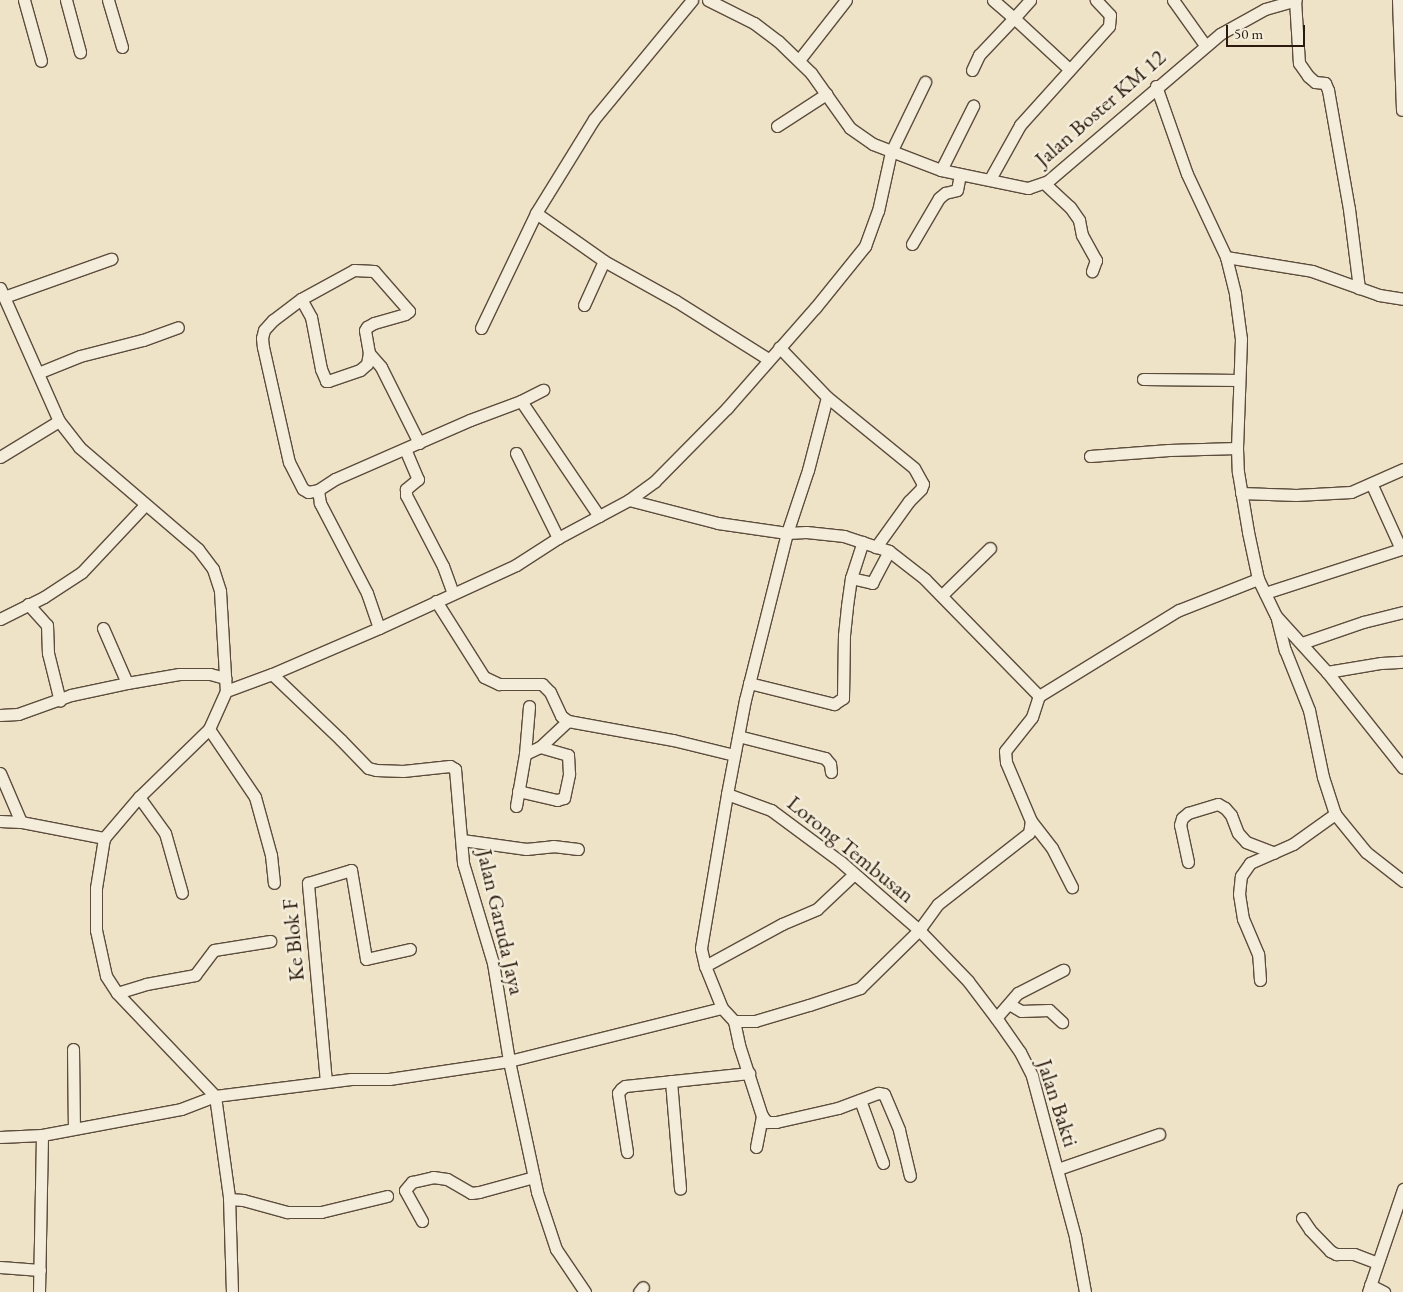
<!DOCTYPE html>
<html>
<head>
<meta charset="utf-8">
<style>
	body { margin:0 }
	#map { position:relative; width:1403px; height:1292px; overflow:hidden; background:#eee3c7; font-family:"EB Garamond",serif }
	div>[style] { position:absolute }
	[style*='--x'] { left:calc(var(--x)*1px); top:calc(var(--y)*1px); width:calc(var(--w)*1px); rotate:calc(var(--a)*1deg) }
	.roads { filter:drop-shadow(1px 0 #5c4c3c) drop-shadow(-1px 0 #5c4c3c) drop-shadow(0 1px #5c4c3c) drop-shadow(0 -1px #5c4c3c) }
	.street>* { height:11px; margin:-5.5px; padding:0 5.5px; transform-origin:5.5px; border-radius:5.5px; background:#f4eddb }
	span { translate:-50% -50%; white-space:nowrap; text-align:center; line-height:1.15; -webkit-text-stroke:5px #f4eddb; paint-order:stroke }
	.street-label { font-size:22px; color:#2b1a0d }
	.scale { position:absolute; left:1226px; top:25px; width:79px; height:22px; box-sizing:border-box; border:2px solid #2b1a0d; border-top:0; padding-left:6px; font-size:15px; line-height:18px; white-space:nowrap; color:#2b1a0d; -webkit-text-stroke:4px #f4eddb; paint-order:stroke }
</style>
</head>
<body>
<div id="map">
	<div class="roads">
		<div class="street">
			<i style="--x:24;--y:0;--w:63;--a:74.4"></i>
			<i style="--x:66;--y:0;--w:54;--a:74.9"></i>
			<i style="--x:108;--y:0;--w:49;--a:73.4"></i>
			<i style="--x:708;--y:0;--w:51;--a:26.6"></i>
			<i style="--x:754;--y:23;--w:30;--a:37"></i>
			<i style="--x:778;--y:41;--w:46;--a:44.1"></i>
			<i style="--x:811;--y:73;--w:67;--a:54.7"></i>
			<i style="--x:850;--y:128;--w:28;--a:35"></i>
			<i style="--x:873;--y:144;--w:73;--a:20.9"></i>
			<i style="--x:941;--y:170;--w:89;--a:11.7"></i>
			<i style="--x:1028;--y:188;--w:21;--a:-19"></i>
			<i style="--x:1048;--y:181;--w:226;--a:-40.5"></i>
			<i style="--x:1220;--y:34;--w:51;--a:-29.1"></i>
			<i style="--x:1265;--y:9;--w:32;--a:-16"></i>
			<i style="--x:993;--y:0;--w:28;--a:41"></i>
			<i style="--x:1014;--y:18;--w:24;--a:-48"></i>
			<i style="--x:1173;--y:0;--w:55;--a:54.6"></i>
			<i style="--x:1295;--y:0;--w:63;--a:86.4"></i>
			<i style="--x:1299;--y:63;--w:16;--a:55"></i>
			<i style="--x:1308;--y:76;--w:9;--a:41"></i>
			<i style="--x:1315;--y:82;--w:10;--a:6"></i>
			<i style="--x:1325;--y:83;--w:8;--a:67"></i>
			<i style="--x:1328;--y:90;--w:121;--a:80"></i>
			<i style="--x:1349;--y:209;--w:80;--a:82.8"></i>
			<i style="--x:1398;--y:0;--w:110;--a:87.9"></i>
			<i style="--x:799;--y:60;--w:76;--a:-51.9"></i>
			<i style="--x:972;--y:70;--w:17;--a:-65"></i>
			<i style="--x:979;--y:55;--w:51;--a:-46.6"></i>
			<i style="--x:1014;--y:18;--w:75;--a:42.8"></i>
			<i style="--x:1156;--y:86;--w:93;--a:70.6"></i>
			<i style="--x:1187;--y:174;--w:92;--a:64.8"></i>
			<i style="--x:1226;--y:257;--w:38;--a:76"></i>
			<i style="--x:1235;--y:294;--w:45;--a:82.4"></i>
			<i style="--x:1241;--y:339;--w:109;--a:92.1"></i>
			<i style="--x:1237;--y:448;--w:24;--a:88"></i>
			<i style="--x:1238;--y:472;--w:61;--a:80.5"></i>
			<i style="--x:1248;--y:532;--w:48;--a:78"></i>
			<i style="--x:1258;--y:579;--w:41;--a:64.1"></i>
			<i style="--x:1276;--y:616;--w:76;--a:47.7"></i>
			<i style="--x:1327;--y:672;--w:122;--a:51.6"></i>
			<i style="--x:777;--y:126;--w:59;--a:-33.1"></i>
			<i style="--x:941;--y:170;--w:72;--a:-63.4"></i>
			<i style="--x:990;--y:179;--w:62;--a:-60.9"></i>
			<i style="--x:1020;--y:125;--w:133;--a:-48"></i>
			<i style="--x:1109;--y:26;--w:11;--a:-85"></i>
			<i style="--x:1110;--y:15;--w:21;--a:-133"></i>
			<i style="--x:1044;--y:183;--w:35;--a:43"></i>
			<i style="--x:1070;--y:207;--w:16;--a:55"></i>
			<i style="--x:1079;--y:220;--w:15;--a:79"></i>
			<i style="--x:1082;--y:235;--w:29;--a:61"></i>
			<i style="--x:1096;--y:260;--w:12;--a:110"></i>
			<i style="--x:536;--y:213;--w:83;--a:35.2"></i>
			<i style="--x:604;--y:261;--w:82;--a:29.1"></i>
			<i style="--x:676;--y:301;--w:109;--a:32.2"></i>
			<i style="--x:912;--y:244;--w:53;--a:-59.6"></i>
			<i style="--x:939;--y:198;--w:8;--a:-40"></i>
			<i style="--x:945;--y:193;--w:12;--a:-14"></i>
			<i style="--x:957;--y:190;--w:16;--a:-79"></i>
			<i style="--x:1226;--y:257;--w:87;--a:9.2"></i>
			<i style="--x:1312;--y:271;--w:71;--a:19.7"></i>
			<i style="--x:1379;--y:295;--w:24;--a:9"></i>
			<i style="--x:0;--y:288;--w:145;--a:66.1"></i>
			<i style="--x:59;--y:421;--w:33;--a:52"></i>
			<i style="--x:79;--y:447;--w:157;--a:40.6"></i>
			<i style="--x:198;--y:549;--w:25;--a:53"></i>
			<i style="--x:213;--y:569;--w:23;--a:72"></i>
			<i style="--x:220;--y:591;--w:100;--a:86.6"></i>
			<i style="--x:226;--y:691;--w:49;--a:-20.3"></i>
			<i style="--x:272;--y:674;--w:116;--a:-23.3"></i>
			<i style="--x:379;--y:628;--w:151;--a:-24.7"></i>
			<i style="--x:516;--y:565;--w:50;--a:-32.7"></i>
			<i style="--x:558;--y:538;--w:81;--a:-28.2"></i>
			<i style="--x:629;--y:500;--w:32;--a:-36"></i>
			<i style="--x:655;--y:481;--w:103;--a:-45.4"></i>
			<i style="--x:727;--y:408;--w:133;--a:-48.7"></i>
			<i style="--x:815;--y:308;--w:80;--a:-51.1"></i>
			<i style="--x:865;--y:246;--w:37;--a:-70"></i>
			<i style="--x:878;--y:211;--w:60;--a:-77.6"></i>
			<i style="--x:891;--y:152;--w:78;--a:-64.1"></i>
			<i style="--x:4;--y:297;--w:114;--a:-19.6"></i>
			<i style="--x:301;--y:299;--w:21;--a:61"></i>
			<i style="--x:311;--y:317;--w:53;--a:79.1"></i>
			<i style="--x:321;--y:369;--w:13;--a:67"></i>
			<i style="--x:326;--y:381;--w:2;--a:0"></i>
			<i style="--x:328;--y:381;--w:34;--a:-19"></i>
			<i style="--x:360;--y:370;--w:9;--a:-41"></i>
			<i style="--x:367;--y:364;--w:11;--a:-80"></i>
			<i style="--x:369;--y:353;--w:23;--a:-100"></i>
			<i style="--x:365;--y:330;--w:4;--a:-56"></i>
			<i style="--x:367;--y:327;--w:8;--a:-30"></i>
			<i style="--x:374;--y:323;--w:32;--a:-16"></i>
			<i style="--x:405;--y:314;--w:5;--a:-37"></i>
			<i style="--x:409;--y:311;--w:53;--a:-131.2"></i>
			<i style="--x:374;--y:271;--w:20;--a:-177"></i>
			<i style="--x:354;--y:270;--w:60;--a:151.3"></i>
			<i style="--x:301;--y:299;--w:35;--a:143"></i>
			<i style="--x:273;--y:320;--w:13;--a:132"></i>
			<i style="--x:264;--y:330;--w:8;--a:104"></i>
			<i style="--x:262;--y:338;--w:9;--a:84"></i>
			<i style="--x:263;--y:347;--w:118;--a:77.3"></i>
			<i style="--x:289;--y:462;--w:30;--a:63"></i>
			<i style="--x:303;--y:489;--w:6;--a:31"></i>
			<i style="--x:308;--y:492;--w:10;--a:-11"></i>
			<i style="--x:584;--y:305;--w:48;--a:-65.6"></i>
			<i style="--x:481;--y:328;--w:127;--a:-64.4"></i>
			<i style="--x:536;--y:213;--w:110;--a:-58.3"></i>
			<i style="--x:594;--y:119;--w:154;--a:-50.5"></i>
			<i style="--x:369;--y:353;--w:18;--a:49"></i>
			<i style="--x:381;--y:367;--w:85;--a:63.4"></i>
			<i style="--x:38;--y:373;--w:45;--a:-22"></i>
			<i style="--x:80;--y:356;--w:65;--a:-14.3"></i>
			<i style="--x:143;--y:340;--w:37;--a:-20"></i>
			<i style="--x:1143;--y:379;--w:96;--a:0.6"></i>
			<i style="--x:827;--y:397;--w:112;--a:39.2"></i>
			<i style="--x:914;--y:468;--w:18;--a:61"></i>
			<i style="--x:923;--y:484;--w:5;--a:112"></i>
			<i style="--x:921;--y:489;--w:17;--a:135"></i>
			<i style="--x:909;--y:501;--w:57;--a:125.7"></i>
			<i style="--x:521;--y:401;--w:25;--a:-27"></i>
			<i style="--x:405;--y:449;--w:33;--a:67"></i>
			<i style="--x:418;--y:479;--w:16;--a:140"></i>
			<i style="--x:406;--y:489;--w:6;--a:90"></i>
			<i style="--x:406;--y:495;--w:80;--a:62.5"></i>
			<i style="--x:443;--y:566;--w:29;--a:70"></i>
			<i style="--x:516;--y:453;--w:95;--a:63.7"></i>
			<i style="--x:1090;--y:456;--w:79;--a:-4.3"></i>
			<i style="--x:1169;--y:450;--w:68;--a:-1.7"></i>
			<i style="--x:0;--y:457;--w:69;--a:-31.4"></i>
			<i style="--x:1241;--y:493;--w:55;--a:2.1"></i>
			<i style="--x:1296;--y:495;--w:55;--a:-3.1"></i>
			<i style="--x:1351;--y:492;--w:57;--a:-23.9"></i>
			<i style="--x:851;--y:578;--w:22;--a:13"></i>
			<i style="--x:872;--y:583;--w:36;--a:-62"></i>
			<i style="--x:1265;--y:593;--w:143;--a:-17.9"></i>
			<i style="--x:1401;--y:549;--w:72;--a:-114.4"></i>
			<i style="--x:942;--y:595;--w:67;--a:-44.4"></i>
			<i style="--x:436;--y:601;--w:90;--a:57.7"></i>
			<i style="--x:484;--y:677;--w:17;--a:25"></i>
			<i style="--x:499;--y:684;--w:43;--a:0"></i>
			<i style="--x:542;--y:684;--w:11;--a:45"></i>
			<i style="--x:550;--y:692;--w:26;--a:65"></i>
			<i style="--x:561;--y:716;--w:9;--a:36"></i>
			<i style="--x:568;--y:721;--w:107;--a:10.3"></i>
			<i style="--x:673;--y:740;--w:63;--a:13.8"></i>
			<i style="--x:28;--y:604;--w:28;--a:48"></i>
			<i style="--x:47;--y:625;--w:28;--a:88"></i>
			<i style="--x:48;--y:653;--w:49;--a:76"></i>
			<i style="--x:0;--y:619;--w:49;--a:-26.6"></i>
			<i style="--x:44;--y:597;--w:45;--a:-33.3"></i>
			<i style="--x:82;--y:572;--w:92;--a:-46.8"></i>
			<i style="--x:1277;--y:619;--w:32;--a:76"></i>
			<i style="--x:1285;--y:650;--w:65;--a:68.2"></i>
			<i style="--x:1309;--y:710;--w:68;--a:78.2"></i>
			<i style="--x:1323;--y:777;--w:39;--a:72"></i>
			<i style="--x:1335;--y:814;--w:49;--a:50.8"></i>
			<i style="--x:1366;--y:852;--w:47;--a:38.1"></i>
			<i style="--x:103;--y:628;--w:60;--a:66.4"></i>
			<i style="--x:379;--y:628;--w:37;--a:-109"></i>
			<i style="--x:367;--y:593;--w:102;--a:-117.6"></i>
			<i style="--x:320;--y:503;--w:13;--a:-99"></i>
			<i style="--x:318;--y:490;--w:20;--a:-33"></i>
			<i style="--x:335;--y:479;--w:147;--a:-23.6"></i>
			<i style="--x:470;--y:420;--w:54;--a:-20.4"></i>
			<i style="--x:521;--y:401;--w:139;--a:55.9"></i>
			<i style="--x:1302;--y:643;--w:65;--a:-19"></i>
			<i style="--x:1363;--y:622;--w:41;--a:-14"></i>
			<i style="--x:1327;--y:672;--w:55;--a:-9.5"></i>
			<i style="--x:1381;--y:663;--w:22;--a:-3"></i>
			<i style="--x:272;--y:674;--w:95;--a:43.7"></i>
			<i style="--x:341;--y:740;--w:39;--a:46"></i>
			<i style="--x:368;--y:768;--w:8;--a:14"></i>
			<i style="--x:376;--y:770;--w:27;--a:2"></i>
			<i style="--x:403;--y:771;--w:47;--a:-6.1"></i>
			<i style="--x:450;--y:766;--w:6;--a:31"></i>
			<i style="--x:455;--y:769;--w:94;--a:85.1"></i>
			<i style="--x:463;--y:863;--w:104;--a:73.3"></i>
			<i style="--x:493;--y:963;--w:99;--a:80.7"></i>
			<i style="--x:509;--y:1061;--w:134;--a:77.9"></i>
			<i style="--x:537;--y:1192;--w:60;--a:71.6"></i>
			<i style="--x:556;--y:1249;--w:52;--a:56"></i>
			<i style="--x:749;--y:683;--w:88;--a:13.9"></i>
			<i style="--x:834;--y:704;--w:11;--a:-34"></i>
			<i style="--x:843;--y:698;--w:63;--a:-89.1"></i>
			<i style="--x:844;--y:635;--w:29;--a:-84"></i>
			<i style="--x:847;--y:606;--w:28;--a:-82"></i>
			<i style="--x:851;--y:578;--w:38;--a:-72"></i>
			<i style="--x:226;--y:691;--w:42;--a:114.1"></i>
			<i style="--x:209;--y:729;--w:98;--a:135.8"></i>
			<i style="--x:139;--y:797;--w:54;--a:130.5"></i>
			<i style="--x:104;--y:838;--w:51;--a:99.1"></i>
			<i style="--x:96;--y:888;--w:42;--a:90"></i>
			<i style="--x:96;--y:930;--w:47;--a:77.7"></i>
			<i style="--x:106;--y:976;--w:20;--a:57"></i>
			<i style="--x:117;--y:993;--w:142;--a:46.4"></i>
			<i style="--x:215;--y:1096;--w:102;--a:82.1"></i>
			<i style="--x:229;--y:1197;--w:95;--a:88.2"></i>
			<i style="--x:1039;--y:696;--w:164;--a:-31.6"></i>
			<i style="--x:1179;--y:610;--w:85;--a:-21.4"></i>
			<i style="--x:0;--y:715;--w:18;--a:-3"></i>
			<i style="--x:18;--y:714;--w:56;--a:-19.7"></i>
			<i style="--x:71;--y:695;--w:57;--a:-12.1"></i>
			<i style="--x:127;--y:683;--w:53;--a:-9.8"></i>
			<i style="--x:179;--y:674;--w:31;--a:0"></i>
			<i style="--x:210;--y:674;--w:16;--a:15"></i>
			<i style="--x:209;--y:729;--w:82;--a:55.9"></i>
			<i style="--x:255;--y:797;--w:60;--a:74.6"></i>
			<i style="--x:271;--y:855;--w:28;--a:84"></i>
			<i style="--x:738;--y:736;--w:90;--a:14.2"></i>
			<i style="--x:825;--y:758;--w:8;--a:50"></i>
			<i style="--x:830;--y:764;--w:8;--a:83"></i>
			<i style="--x:525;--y:754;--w:48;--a:-85.2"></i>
			<i style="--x:0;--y:773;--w:53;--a:66.8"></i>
			<i style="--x:518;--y:791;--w:40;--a:13"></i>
			<i style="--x:557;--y:800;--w:7;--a:-16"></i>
			<i style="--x:564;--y:798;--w:25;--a:-78"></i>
			<i style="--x:569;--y:774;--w:19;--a:-93"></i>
			<i style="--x:568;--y:755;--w:29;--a:-164"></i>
			<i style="--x:727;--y:794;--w:47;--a:20"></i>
			<i style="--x:771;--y:810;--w:87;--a:36.6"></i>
			<i style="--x:841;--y:862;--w:103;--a:41.1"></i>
			<i style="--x:919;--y:930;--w:71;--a:46.1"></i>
			<i style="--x:968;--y:981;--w:51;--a:52.9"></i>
			<i style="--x:999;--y:1022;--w:37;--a:55"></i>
			<i style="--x:1020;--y:1052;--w:27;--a:63"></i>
			<i style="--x:1032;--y:1076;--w:167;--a:75"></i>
			<i style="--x:1075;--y:1237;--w:56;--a:79.7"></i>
			<i style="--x:139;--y:797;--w:44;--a:54.2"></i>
			<i style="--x:165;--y:833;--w:62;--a:74.2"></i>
			<i style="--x:516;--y:806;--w:53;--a:-80.2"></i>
			<i style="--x:525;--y:754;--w:17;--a:-25"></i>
			<i style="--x:540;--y:747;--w:38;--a:-43"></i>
			<i style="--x:0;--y:821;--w:21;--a:3"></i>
			<i style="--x:21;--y:822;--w:85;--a:10.9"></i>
			<i style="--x:1031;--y:821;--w:34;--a:52"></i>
			<i style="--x:1052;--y:848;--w:44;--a:62.9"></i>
			<i style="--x:462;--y:840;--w:65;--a:8"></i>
			<i style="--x:526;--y:849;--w:27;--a:-6"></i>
			<i style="--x:553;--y:846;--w:25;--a:7"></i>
			<i style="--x:1188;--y:862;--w:38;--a:-102"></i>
			<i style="--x:1180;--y:825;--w:7;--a:-74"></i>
			<i style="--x:1182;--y:818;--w:8;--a:-40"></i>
			<i style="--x:1188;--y:813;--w:31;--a:-17"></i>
			<i style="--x:1218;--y:804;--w:8;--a:30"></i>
			<i style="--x:1225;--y:808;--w:9;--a:49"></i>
			<i style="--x:1231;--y:815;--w:19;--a:69"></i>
			<i style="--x:1238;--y:833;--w:12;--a:48"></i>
			<i style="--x:1246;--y:842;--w:30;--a:21"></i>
			<i style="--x:705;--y:966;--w:88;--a:-28.6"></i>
			<i style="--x:782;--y:924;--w:38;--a:-23"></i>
			<i style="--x:817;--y:909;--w:51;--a:-43.4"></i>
			<i style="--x:1260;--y:980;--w:26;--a:-94"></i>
			<i style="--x:1258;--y:954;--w:38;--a:-113"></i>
			<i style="--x:1243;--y:919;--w:25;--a:-99"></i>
			<i style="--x:1239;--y:894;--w:18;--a:-84"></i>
			<i style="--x:1241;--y:876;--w:16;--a:-55"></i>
			<i style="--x:1250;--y:863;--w:47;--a:-23.8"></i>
			<i style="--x:1293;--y:844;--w:52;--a:-35.5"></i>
			<i style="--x:117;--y:993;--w:30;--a:-17"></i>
			<i style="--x:146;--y:984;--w:50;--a:-10.4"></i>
			<i style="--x:195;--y:975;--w:31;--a:-53"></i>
			<i style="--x:214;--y:950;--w:57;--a:-9.1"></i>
			<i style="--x:1009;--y:1004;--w:14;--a:30"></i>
			<i style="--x:1021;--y:1011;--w:28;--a:-2"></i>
			<i style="--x:1049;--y:1010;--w:18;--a:43"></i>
			<i style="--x:722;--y:1008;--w:45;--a:-112"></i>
			<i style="--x:705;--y:966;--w:18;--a:-103"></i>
			<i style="--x:701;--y:948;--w:156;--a:-80.4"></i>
			<i style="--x:727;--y:794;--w:96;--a:-79.2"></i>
			<i style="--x:745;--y:700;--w:172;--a:-75.9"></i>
			<i style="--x:787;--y:533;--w:66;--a:-71.6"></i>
			<i style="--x:808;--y:470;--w:75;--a:-75.4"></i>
			<i style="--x:827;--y:397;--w:69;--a:-133.8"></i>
			<i style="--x:996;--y:1018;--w:33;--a:-49"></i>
			<i style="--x:1018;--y:993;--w:51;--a:-27.1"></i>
			<i style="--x:734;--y:1021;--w:25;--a:78"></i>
			<i style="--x:739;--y:1045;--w:75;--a:72.1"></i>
			<i style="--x:762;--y:1116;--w:8;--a:50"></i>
			<i style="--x:767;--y:1122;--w:9;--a:0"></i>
			<i style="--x:776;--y:1122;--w:64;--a:-12.7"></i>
			<i style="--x:838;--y:1108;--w:43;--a:-20.6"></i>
			<i style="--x:878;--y:1093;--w:6;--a:9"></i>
			<i style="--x:884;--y:1094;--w:39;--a:67"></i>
			<i style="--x:899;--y:1130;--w:47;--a:76.6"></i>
			<i style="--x:73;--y:1049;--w:79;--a:89.3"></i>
			<i style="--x:671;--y:1081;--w:108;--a:85.2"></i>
			<i style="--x:326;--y:1082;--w:200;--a:-95.2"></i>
			<i style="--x:308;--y:883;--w:45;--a:-16.8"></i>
			<i style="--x:351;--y:870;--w:90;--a:80.4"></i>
			<i style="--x:366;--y:959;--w:45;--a:-12.8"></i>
			<i style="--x:860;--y:1100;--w:67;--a:69.9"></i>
			<i style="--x:0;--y:1137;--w:42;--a:-2.7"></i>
			<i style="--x:756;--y:1147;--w:32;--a:-79"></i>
			<i style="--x:627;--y:1152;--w:60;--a:-98.7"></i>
			<i style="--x:618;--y:1093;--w:5;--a:-53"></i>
			<i style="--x:621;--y:1089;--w:5;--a:-37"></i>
			<i style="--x:625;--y:1086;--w:125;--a:-6"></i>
			<i style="--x:1058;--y:1169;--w:107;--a:-19.1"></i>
			<i style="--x:229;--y:1199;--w:14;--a:4"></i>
			<i style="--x:243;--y:1200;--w:46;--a:15.3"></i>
			<i style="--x:287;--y:1212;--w:34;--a:0"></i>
			<i style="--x:321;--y:1212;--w:68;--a:-13.6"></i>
			<i style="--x:1302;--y:1218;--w:14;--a:56"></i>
			<i style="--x:1310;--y:1230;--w:29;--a:46"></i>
			<i style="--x:1330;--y:1251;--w:7;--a:27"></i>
			<i style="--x:1336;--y:1254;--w:18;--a:0"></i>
			<i style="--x:1354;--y:1254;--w:25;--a:21"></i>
			<i style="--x:422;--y:1221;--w:35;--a:-119"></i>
			<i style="--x:405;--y:1190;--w:11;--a:-49"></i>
			<i style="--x:412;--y:1182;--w:22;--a:-13"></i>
			<i style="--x:433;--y:1177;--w:14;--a:8"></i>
			<i style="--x:447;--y:1179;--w:28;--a:30"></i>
			<i style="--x:471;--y:1193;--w:8;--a:-7"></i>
			<i style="--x:479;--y:1192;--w:57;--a:-15.3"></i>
			<i style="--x:0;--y:1267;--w:40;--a:4.3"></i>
			<i style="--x:1370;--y:1285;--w:16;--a:27"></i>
			<i style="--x:39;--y:1292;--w:157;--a:-88.9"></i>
			<i style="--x:42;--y:1135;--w:141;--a:-10.6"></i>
			<i style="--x:181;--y:1109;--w:36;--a:-21"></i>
			<i style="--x:215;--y:1096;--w:137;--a:-7.1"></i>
			<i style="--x:351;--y:1079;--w:38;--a:0"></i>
			<i style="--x:389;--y:1079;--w:121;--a:-8.5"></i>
			<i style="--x:509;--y:1061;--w:219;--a:-14"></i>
			<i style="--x:722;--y:1008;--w:18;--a:47"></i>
			<i style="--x:734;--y:1021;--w:21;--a:0"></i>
			<i style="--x:755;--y:1021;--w:56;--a:-16.5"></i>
			<i style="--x:809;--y:1005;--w:54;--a:-18.4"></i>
			<i style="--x:860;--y:988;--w:83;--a:-44.5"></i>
			<i style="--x:919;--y:930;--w:32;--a:-54"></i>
			<i style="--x:938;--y:904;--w:115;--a:-38"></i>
			<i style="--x:1029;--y:833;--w:12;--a:-81"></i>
			<i style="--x:1031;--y:821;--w:64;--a:-113"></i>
			<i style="--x:1006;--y:762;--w:11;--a:-95"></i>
			<i style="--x:1005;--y:751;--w:43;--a:-51.5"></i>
			<i style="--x:1032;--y:717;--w:22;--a:-72"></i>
			<i style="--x:1039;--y:696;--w:163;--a:-134.3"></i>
			<i style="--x:925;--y:579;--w:46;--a:-142.1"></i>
			<i style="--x:889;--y:551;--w:47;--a:-161.6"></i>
			<i style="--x:844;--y:536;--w:38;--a:-174"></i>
			<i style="--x:806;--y:532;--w:19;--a:177"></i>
			<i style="--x:787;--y:533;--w:70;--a:-171.8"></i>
			<i style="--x:718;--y:523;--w:92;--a:-165.5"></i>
			<i style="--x:639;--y:1292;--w:6;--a:-51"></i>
			<i style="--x:1368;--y:1292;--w:109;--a:-71.2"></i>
		</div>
	</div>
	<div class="street-label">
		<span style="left:1100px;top:108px;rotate:-41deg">Jalan Boster KM 12</span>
		<span style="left:851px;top:849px;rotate:39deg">Lorong Tembusan</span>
		<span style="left:501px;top:922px;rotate:77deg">Jalan Garuda Jaya</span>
		<span style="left:293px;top:940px;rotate:-95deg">Ke Blok F</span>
		<span style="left:1058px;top:1103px;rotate:72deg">Jalan Bakti</span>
	</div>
	<div class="scale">50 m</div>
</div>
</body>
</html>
